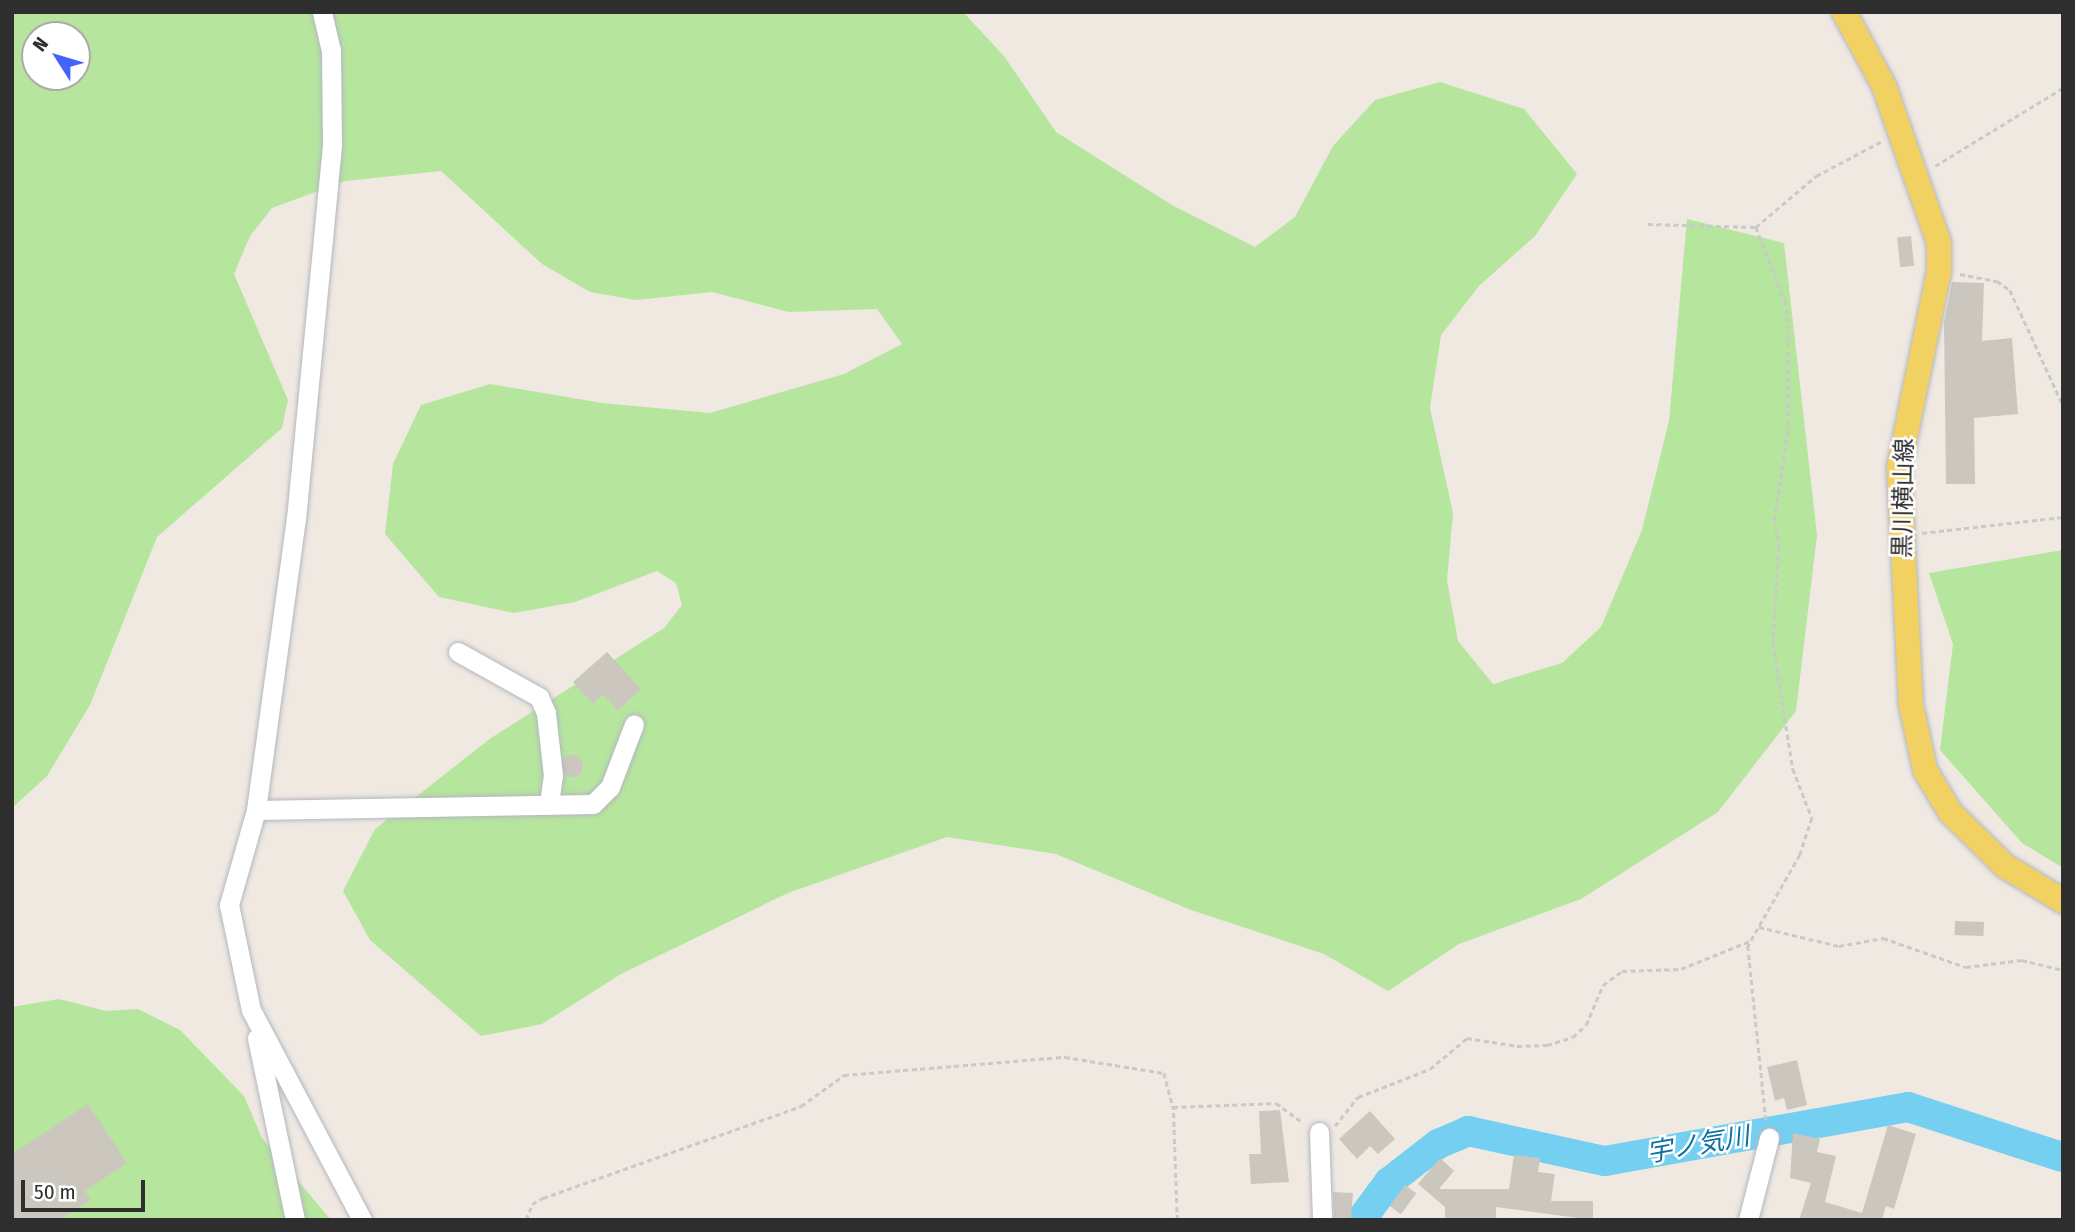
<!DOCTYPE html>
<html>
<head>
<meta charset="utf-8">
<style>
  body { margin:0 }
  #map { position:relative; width:2075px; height:1232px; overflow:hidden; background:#efe9e1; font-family:"Fira Sans Condensed","Noto Sans JP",sans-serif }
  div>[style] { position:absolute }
  .green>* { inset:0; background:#b6e59e }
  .stream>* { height:5px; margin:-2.5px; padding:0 2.5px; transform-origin:2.5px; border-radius:2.5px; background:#75cff0 }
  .river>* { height:30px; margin:-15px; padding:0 15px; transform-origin:15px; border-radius:15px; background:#75cff0 }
  .building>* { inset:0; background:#cbc7bf; transform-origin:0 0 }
  .round { border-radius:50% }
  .path>* { height:2.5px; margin-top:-1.25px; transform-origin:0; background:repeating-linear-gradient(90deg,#c9c9c9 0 5px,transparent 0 8.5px) }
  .roads { filter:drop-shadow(0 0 2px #b4b7c1) drop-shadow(0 0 2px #b4b7c1) }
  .minor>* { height:19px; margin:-9.5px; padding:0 9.5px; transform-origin:9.5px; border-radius:9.5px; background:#fff }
  .major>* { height:24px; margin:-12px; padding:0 12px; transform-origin:12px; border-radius:12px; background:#f2d163 }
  span { translate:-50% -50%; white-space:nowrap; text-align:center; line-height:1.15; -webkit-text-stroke:5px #fff; paint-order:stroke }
  .street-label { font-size:24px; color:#2e2e2e }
  .water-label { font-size:26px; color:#0d6fa3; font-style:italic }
  .frame { position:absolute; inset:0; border:14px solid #2e2e2e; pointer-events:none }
  .north { position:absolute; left:21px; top:21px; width:70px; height:70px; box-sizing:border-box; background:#fff; border:2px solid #ababab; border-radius:50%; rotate:307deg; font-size:19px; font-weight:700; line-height:28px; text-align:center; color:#2e2e2e }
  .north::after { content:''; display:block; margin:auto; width:24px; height:32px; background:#4264fb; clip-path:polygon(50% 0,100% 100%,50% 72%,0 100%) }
  .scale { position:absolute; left:21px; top:1180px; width:124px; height:32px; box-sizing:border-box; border:4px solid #2e2e2e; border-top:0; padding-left:9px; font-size:21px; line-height:24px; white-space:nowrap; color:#2e2e2e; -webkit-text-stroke:5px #fff; paint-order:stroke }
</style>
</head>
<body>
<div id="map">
  <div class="green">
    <div style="clip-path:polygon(evenodd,12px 12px,963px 12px,1004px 56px,1056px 132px,1172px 205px,1255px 247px,1295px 217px,1333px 146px,1375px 100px,1440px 82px,1524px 109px,1577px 174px,1535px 236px,1479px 286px,1441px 335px,1430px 408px,1453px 513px,1447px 580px,1458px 641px,1493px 684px,1562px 663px,1601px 627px,1642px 530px,1669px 421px,1687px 219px,1784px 243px,1817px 535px,1796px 711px,1718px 812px,1581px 899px,1459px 944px,1388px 991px,1324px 954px,1191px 910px,1056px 854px,947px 837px,788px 893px,621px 974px,542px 1024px,481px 1036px,370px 940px,343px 891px,375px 829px,491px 738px,664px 628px,682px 605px,676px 583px,657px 571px,575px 602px,514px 613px,439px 597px,385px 534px,393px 464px,421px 405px,490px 384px,602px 403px,710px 413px,844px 374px,902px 344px,877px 309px,789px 312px,712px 292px,636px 300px,590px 292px,542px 264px,441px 171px,345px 181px,272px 208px,250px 236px,234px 274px,288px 400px,282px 428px,157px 537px,90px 705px,47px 776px,12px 808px,12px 12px,35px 35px,77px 35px,77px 77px,35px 77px,35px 35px)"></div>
    <div style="clip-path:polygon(2063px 550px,2063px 868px,2022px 843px,1940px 750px,1953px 644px,1929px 573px)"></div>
    <div style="clip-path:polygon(59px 999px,106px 1011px,138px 1009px,180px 1030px,244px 1096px,262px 1138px,331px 1220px,12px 1220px,12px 1007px)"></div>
  </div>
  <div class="stream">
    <div style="left:2062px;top:1157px;width:1px"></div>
  </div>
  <div class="river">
    <div style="left:1361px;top:1220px;width:47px;rotate:-53.6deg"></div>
    <div style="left:1389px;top:1182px;width:62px;rotate:-37.8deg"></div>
    <div style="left:1438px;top:1144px;width:33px;rotate:-23deg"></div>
    <div style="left:1468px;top:1131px;width:140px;rotate:12.4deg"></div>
    <div style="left:1605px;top:1161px;width:308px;rotate:-10.1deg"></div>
    <div style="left:1908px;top:1107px;width:162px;rotate:18deg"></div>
  </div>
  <div class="building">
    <div style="left:1911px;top:236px;width:30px;height:14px;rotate:84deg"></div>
    <div style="clip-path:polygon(1952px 282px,1984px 283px,1982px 341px,2012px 338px,2018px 414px,1974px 418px,1975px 484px,1946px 484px,1944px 323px)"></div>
    <div style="clip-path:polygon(607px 652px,641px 689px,618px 710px,603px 694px,593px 704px,573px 682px)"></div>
    <div class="round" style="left:561px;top:755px;width:22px;height:22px"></div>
    <div style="left:1955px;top:921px;width:29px;height:14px;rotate:2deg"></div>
    <div style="clip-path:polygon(1797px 1060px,1807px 1105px,1787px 1110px,1784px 1098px,1775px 1101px,1767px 1067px)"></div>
    <div style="clip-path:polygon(88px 1104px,127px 1163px,85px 1191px,91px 1200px,60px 1220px,12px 1220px,12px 1154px)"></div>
    <div style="clip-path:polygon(1280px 1110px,1289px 1182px,1251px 1184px,1249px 1154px,1261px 1154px,1259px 1111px)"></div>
    <div style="clip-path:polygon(1370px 1111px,1395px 1139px,1378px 1154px,1370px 1146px,1357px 1159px,1339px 1139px)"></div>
    <div style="clip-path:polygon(1888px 1125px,1916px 1134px,1894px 1209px,1886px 1206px,1882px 1220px,1799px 1220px,1811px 1183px,1790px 1178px,1793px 1133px,1820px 1139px,1817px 1152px,1836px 1156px,1825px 1202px,1862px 1213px)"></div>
    <div style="clip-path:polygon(1514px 1155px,1540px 1158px,1538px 1172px,1555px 1174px,1551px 1201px,1593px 1201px,1593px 1220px,1496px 1207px,1496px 1220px,1445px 1220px,1445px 1207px,1418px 1184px,1440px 1158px,1454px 1171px,1439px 1189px,1509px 1189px)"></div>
    <div style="left:1405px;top:1185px;width:14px;height:26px;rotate:36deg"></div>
    <div style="clip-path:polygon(1333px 1192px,1353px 1193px,1351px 1219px,1334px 1218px)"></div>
  </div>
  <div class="path">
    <div style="left:1935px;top:166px;width:150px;rotate:-31.4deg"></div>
    <div style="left:1648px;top:224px;width:108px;rotate:1.6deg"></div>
    <div style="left:1756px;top:227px;width:79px;rotate:-40.4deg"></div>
    <div style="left:1816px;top:176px;width:75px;rotate:-27.9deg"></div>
    <div style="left:1756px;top:227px;width:79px;rotate:68.6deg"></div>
    <div style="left:1785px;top:301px;width:25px;rotate:81deg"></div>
    <div style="left:1789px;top:326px;width:105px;rotate:90.5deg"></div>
    <div style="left:1788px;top:431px;width:88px;rotate:98.5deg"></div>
    <div style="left:1775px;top:518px;width:29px;rotate:82deg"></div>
    <div style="left:1779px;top:547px;width:95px;rotate:93.6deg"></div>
    <div style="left:1773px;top:642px;width:129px;rotate:81.1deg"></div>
    <div style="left:1793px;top:769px;width:53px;rotate:68.8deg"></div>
    <div style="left:1812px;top:818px;width:39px;rotate:108deg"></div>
    <div style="left:1800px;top:855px;width:105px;rotate:119.7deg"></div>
    <div style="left:1748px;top:946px;width:176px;rotate:84.1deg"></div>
    <div style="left:1960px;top:274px;width:38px;rotate:11deg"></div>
    <div style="left:1997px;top:281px;width:16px;rotate:35deg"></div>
    <div style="left:2010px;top:290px;width:127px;rotate:65.3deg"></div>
    <div style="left:1922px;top:533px;width:142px;rotate:-6.5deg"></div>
    <div style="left:1759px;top:927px;width:82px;rotate:13.4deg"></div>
    <div style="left:1839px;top:946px;width:45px;rotate:-10.3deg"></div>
    <div style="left:1883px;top:938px;width:88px;rotate:19.3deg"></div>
    <div style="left:1966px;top:967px;width:56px;rotate:-7.1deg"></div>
    <div style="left:2022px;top:960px;width:42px;rotate:13.7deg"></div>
    <div style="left:1335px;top:1126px;width:37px;rotate:-52deg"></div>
    <div style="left:1358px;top:1097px;width:77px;rotate:-21.3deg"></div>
    <div style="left:1430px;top:1069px;width:48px;rotate:-40deg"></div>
    <div style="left:1467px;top:1038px;width:51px;rotate:9.1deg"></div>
    <div style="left:1517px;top:1046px;width:30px;rotate:-2deg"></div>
    <div style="left:1547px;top:1045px;width:27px;rotate:-17deg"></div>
    <div style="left:1573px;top:1037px;width:18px;rotate:-43deg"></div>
    <div style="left:1586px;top:1025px;width:43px;rotate:-67deg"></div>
    <div style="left:1603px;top:985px;width:24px;rotate:-36deg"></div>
    <div style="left:1622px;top:971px;width:59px;rotate:-1.9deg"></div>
    <div style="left:1681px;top:969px;width:74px;rotate:-22.1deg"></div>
    <div style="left:526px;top:1220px;width:17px;rotate:-69deg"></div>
    <div style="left:532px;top:1204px;width:13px;rotate:-29deg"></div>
    <div style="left:543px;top:1198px;width:274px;rotate:-19.6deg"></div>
    <div style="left:801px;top:1106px;width:53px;rotate:-35.8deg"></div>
    <div style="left:844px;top:1075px;width:222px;rotate:-4.7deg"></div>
    <div style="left:1065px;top:1057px;width:100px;rotate:9.2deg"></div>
    <div style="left:1164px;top:1073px;width:35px;rotate:75deg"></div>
    <div style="left:1177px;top:1220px;width:113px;rotate:-92deg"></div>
    <div style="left:1173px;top:1107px;width:103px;rotate:-2.2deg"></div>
    <div style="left:1276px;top:1103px;width:34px;rotate:36deg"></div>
  </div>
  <div class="roads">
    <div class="minor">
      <div style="left:322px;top:12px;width:39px;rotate:77deg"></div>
      <div style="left:331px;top:50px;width:95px;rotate:89.4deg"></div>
      <div style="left:332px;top:145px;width:375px;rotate:95.5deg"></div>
      <div style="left:296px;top:518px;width:295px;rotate:97.8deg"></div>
      <div style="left:256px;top:810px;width:99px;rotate:105.9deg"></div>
      <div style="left:229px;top:905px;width:107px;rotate:78.2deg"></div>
      <div style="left:251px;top:1010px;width:238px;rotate:62.1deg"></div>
      <div style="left:458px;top:652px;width:93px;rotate:29.1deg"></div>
      <div style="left:539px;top:697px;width:17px;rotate:66deg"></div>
      <div style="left:546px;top:713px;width:62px;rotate:83.6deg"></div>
      <div style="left:553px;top:775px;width:30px;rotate:98deg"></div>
      <div style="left:256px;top:810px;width:337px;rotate:-1deg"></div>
      <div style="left:593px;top:804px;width:24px;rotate:-45deg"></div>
      <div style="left:610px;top:787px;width:67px;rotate:-69.1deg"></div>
      <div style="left:257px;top:1038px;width:186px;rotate:78.2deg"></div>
      <div style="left:1319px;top:1132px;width:88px;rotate:88deg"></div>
      <div style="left:1748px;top:1220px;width:85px;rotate:-75.6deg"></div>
    </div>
    <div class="major">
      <div style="left:1844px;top:12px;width:84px;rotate:61.6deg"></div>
      <div style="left:1884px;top:86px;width:166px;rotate:70.7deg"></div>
      <div style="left:1939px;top:243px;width:28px;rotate:90deg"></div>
      <div style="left:1939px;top:271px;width:201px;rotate:101.5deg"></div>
      <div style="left:1899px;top:468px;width:237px;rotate:87.1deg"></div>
      <div style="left:1911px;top:705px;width:66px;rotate:77.8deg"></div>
      <div style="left:1925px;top:770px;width:49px;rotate:59.2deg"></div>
      <div style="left:1950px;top:812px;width:77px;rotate:44.5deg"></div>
      <div style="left:2005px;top:866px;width:68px;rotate:31.1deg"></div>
    </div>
  </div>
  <div class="street-label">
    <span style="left:1904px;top:498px;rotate:-89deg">黒川横山線</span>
  </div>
  <div class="water-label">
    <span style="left:1698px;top:1145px;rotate:-10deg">宇ノ気川</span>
  </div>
  <div class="frame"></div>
  <div class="north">N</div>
  <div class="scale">50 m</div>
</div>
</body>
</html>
